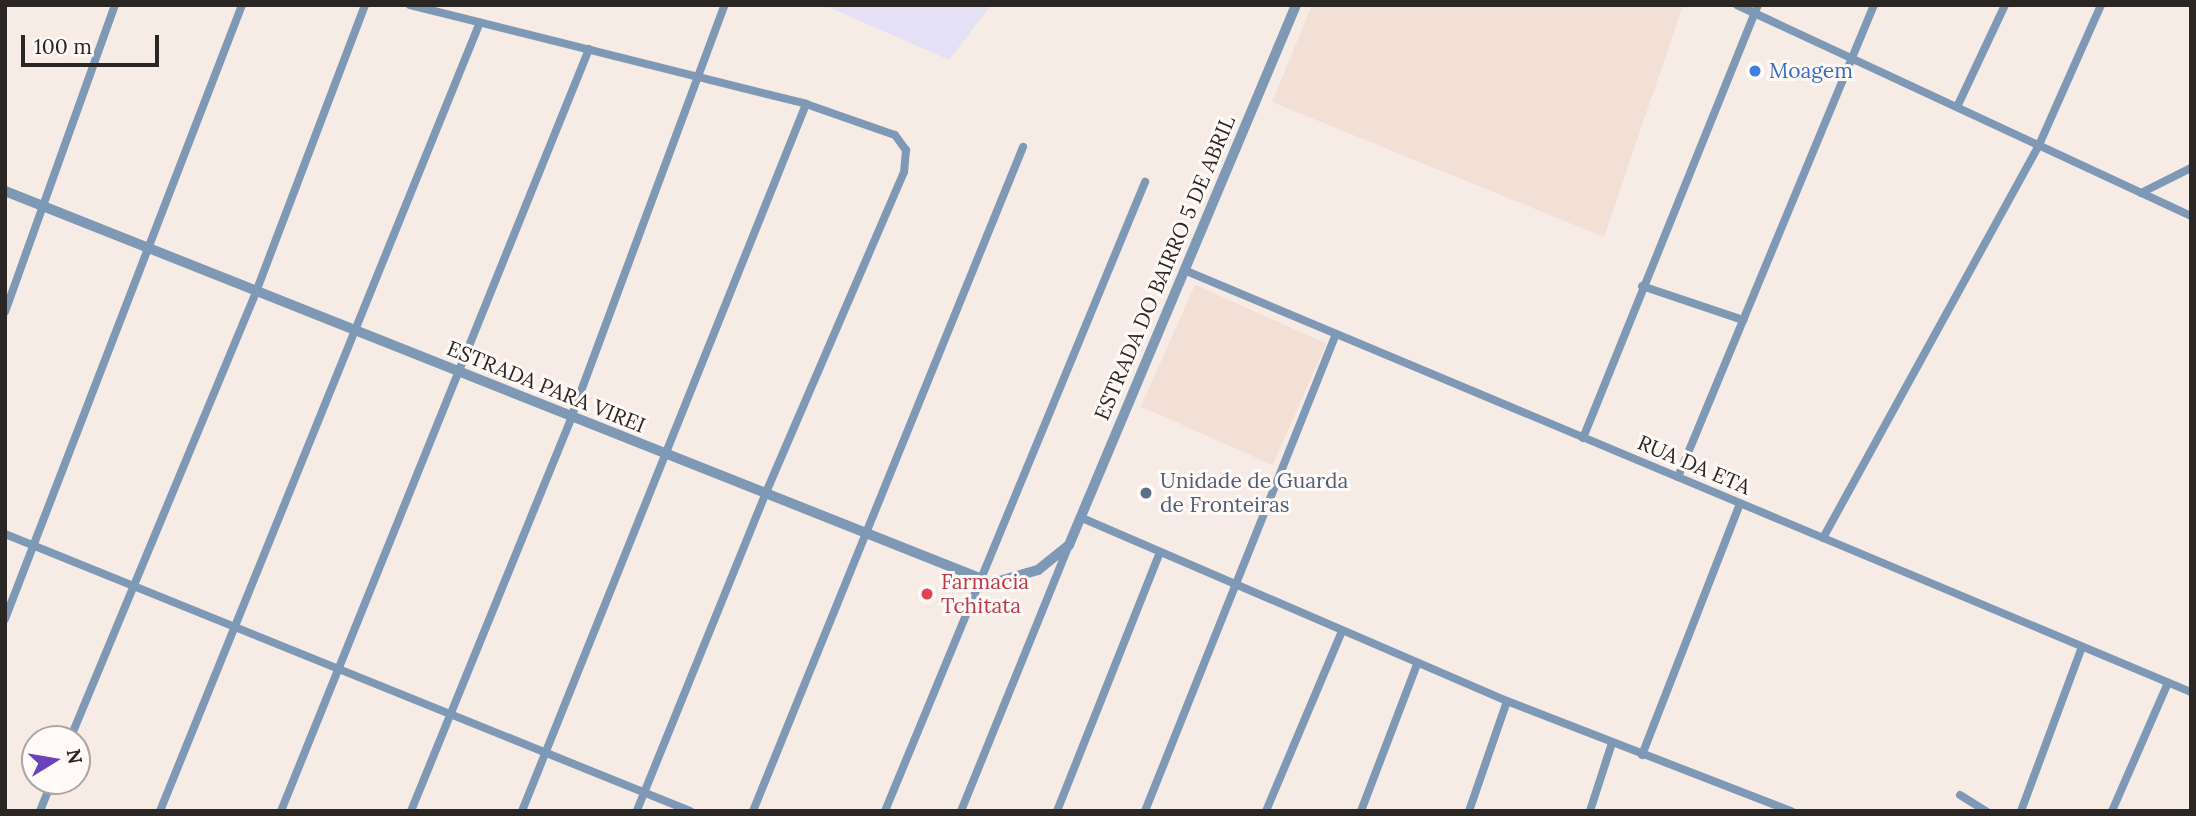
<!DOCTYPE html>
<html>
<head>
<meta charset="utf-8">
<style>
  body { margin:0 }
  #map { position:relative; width:2196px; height:816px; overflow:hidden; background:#f7ebe5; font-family:Lora,serif }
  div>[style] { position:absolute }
  .built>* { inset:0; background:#f2dfd5; transform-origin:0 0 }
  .education>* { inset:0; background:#e4e1f7 }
  .minor>* { height:8px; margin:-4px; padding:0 4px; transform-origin:4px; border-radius:4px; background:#7e99b6 }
  .tertiary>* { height:10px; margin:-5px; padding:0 5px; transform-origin:5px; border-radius:5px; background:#7e99b6 }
  .dots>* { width:19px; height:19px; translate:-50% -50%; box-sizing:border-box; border:4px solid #fffaf7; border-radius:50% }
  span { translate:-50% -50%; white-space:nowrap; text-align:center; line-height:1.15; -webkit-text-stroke:6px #fffaf7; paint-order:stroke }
  .shop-label { font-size:21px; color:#366cbe }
  .left { translate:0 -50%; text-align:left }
  .street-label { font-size:21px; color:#2a2623 }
  .service-label { font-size:21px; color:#4e5e75 }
  .health-label { font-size:21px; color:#be3a42 }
  .frame { position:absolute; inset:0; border:7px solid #2a2623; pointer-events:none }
  .north { position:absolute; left:21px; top:725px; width:70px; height:70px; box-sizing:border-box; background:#fffaf7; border:2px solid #aaa5a2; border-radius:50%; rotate:79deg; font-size:19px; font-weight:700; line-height:28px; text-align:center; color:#2a2623 }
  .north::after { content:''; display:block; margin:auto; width:24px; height:32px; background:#6843bb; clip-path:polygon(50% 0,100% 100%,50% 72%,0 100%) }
  .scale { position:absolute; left:21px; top:35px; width:138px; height:32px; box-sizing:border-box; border:4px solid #2a2623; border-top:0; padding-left:9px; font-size:21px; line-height:24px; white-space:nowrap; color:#2a2623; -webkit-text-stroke:5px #fffaf7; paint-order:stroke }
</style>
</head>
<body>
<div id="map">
  <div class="built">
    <div style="clip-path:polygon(1312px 5px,1683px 5px,1604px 237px,1272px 102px)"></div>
    <div style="left:1195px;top:285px;width:144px;height:133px;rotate:24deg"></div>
  </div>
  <div class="education">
    <div style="clip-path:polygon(824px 5px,991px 5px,949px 60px)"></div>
  </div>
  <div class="minor">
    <div style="left:410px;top:5px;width:408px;rotate:14deg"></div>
    <div style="left:806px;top:104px;width:94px;rotate:19.2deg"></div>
    <div style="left:895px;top:135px;width:19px;rotate:54deg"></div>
    <div style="left:906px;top:150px;width:22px;rotate:95deg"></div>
    <div style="left:904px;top:172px;width:352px;rotate:113.3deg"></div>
    <div style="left:765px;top:495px;width:341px;rotate:112.1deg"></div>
    <div style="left:1737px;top:5px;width:501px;rotate:24.93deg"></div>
    <div style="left:1957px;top:107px;width:113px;rotate:-64.8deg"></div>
    <div style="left:2141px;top:193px;width:56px;rotate:-26.6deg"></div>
    <div style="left:1184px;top:270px;width:1092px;rotate:22.74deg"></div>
    <div style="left:1642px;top:286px;width:107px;rotate:18.6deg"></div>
    <div style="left:5px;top:312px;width:326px;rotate:-70.3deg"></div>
    <div style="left:1583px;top:438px;width:467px;rotate:-68deg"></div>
    <div style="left:1678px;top:477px;width:511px;rotate:-67.45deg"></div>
    <div style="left:1082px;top:518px;width:463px;rotate:23.3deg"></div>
    <div style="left:1507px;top:701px;width:305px;rotate:21.2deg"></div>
    <div style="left:5px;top:534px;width:739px;rotate:22.02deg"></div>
    <div style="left:1823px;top:538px;width:448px;rotate:-61.2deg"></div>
    <div style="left:2039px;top:145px;width:153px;rotate:-66.1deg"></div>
    <div style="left:5px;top:619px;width:658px;rotate:-68.89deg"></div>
    <div style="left:70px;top:739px;width:484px;rotate:-67.4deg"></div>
    <div style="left:256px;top:292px;width:307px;rotate:-69.2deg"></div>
    <div style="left:1642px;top:755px;width:270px;rotate:-68.7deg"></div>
    <div style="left:1960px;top:795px;width:31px;rotate:32deg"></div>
    <div style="left:40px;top:811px;width:32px;rotate:-68deg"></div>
    <div style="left:160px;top:811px;width:851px;rotate:-67.92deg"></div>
    <div style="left:281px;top:811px;width:822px;rotate:-67.99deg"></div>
    <div style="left:411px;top:811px;width:424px;rotate:-67.8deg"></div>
    <div style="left:571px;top:418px;width:441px;rotate:-69.6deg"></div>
    <div style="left:522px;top:811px;width:762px;rotate:-68.11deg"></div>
    <div style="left:753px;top:811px;width:717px;rotate:-67.87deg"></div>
    <div style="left:885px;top:811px;width:681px;rotate:-67.54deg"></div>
    <div style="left:961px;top:811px;width:284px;rotate:-67.9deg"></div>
    <div style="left:1057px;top:811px;width:279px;rotate:-68.3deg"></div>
    <div style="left:1145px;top:811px;width:514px;rotate:-68.18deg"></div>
    <div style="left:1266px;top:811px;width:195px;rotate:-67.1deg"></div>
    <div style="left:1361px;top:811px;width:157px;rotate:-69.1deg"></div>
    <div style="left:1469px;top:811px;width:116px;rotate:-70.9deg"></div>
    <div style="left:1590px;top:811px;width:71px;rotate:-72.1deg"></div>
    <div style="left:2021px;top:811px;width:175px;rotate:-69.6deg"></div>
    <div style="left:2112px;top:811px;width:140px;rotate:-66.4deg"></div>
  </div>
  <div class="tertiary">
    <div style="left:5px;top:191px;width:1062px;rotate:21.66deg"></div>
    <div style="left:992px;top:583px;width:48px;rotate:-15.8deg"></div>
    <div style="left:1038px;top:570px;width:40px;rotate:-39deg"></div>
    <div style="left:1069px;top:545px;width:586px;rotate:-67.2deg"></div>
  </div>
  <div class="dots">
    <div style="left:1755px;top:71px;background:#3f7fe0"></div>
    <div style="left:1146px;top:493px;background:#5c6f8a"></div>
    <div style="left:927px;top:594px;background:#e0444e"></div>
  </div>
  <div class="shop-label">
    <span class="left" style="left:1769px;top:71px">Moagem</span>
  </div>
  <div class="street-label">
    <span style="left:1165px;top:268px;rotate:-67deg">ESTRADA DO BAIRRO 5 DE ABRIL</span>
    <span style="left:546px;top:387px;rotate:22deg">ESTRADA PARA VIREI</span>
    <span style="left:1694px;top:465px;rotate:23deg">RUA DA ETA</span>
  </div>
  <div class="service-label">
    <span class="left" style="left:1160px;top:493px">Unidade de Guarda<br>de Fronteiras</span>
  </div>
  <div class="health-label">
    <span class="left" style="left:941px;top:594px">Farmacia<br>Tchitata</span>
  </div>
  <div class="frame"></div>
  <div class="north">N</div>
  <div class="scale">100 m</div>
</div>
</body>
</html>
